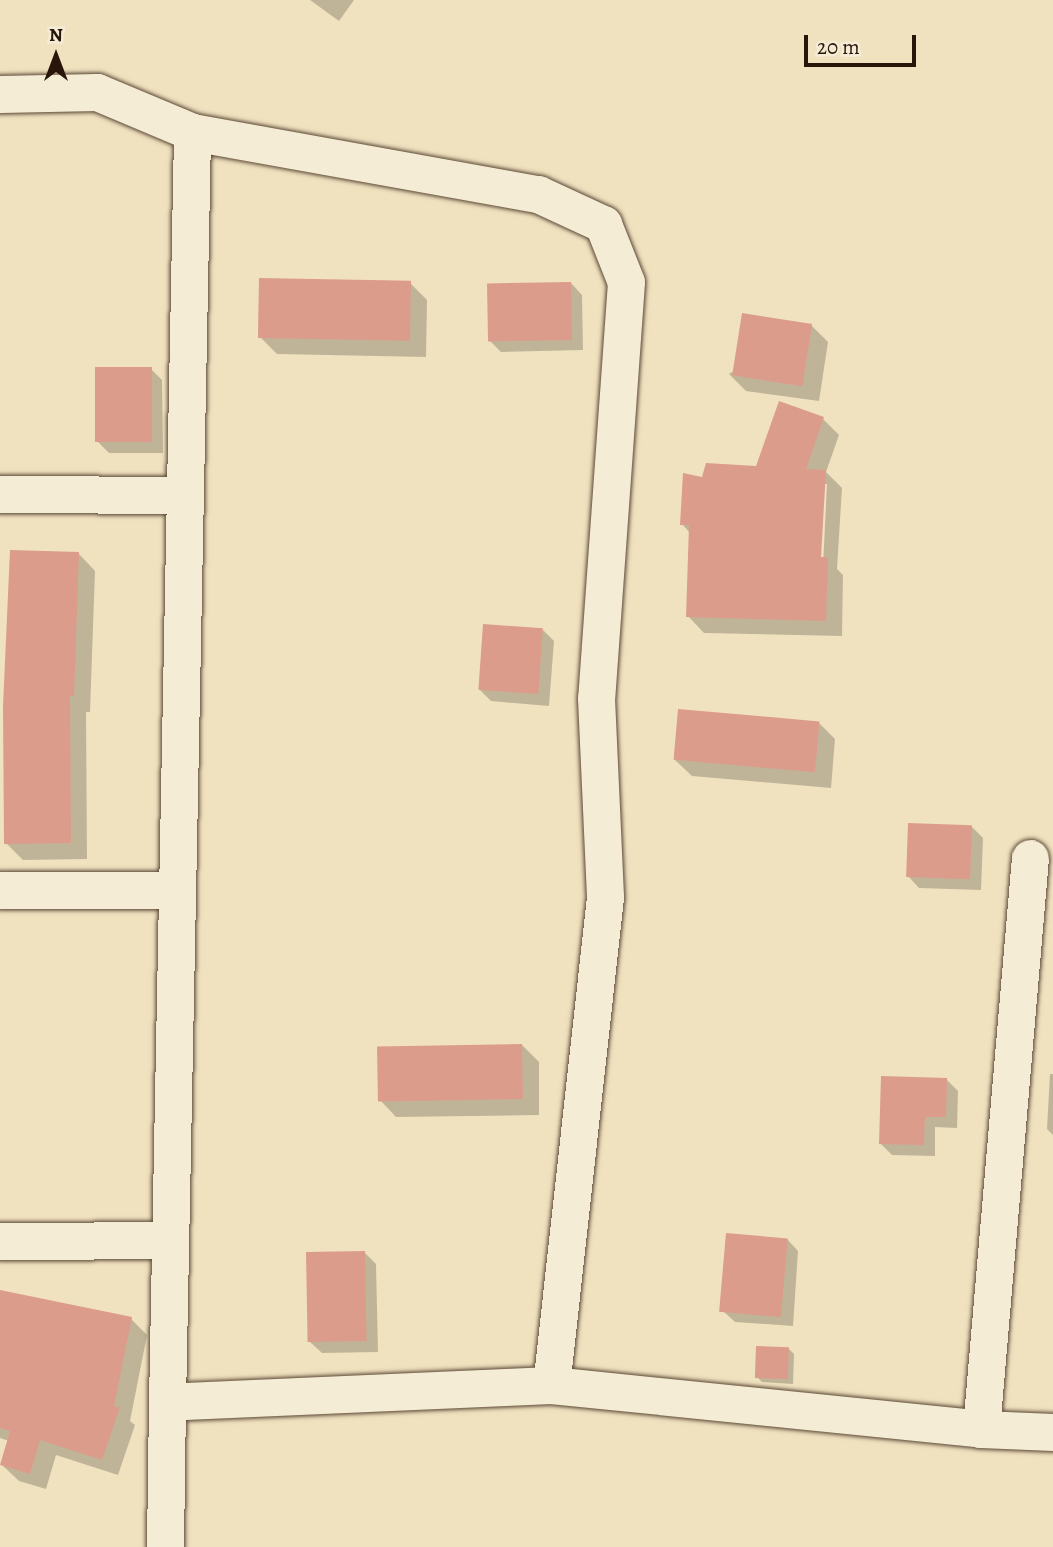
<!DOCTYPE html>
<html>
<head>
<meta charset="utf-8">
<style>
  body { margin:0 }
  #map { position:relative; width:1053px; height:1547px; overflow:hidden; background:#f0e2bf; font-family:Alegreya,serif }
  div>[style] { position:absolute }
  .shadow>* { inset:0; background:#0003 }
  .building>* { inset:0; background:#dc9c8b; transform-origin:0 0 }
  .roads { filter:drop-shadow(0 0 2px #5b4836) drop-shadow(0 0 2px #5b4836) }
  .minor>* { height:37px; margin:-18.5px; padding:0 18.5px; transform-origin:18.5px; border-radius:18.5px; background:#f5ecd5 }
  span { translate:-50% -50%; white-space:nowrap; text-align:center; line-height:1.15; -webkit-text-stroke:5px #f5ecd5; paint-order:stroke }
  .north { position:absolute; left:21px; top:21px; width:70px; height:70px; -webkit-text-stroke:5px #f5ecd5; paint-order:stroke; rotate:0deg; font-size:19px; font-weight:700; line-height:28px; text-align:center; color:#291509 }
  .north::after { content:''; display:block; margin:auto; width:24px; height:32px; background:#291509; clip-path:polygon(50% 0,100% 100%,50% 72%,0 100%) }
  .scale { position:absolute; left:804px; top:35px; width:112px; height:32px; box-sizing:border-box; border:4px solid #291509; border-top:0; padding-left:9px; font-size:21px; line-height:24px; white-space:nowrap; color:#291509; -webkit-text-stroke:5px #f5ecd5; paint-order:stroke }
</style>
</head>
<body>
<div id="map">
  <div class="shadow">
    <div style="clip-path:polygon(310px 0,354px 0,339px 21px)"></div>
    <div style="clip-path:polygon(410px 283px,427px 300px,426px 357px,277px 354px,260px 337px)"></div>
    <div style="clip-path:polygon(571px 283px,582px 295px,583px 350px,501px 352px,490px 341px)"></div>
    <div style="clip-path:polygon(811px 325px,828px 342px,819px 401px,746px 391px,729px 374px)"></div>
    <div style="clip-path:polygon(151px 369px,162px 380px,163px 453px,109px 453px,97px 441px)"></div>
    <div style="clip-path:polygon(evenodd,823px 419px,839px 435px,826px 472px,842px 488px,837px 569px,843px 575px,842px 636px,704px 633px,688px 616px,690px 533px,682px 524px,704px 479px,757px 467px,823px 419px,824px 484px,827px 484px,823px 566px,819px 565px,824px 484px)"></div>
    <div style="clip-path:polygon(79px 554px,95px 571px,90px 712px,86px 712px,87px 859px,23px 860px,6px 843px)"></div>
    <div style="clip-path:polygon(543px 630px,554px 641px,549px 706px,491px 701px,480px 690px)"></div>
    <div style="clip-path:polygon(818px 722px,835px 739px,831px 788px,692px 776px,675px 760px)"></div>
    <div style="clip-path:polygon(972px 827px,983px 838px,981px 890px,919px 888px,908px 876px)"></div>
    <div style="clip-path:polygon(522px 1045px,539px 1062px,539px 1115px,396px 1117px,380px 1100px)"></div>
    <div style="clip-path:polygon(1050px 1074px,1053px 1074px,1053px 1135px,1047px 1129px)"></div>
    <div style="clip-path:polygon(946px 1079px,958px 1091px,957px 1128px,935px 1127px,935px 1156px,892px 1155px,881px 1144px)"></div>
    <div style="clip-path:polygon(787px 1239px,798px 1251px,793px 1326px,735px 1322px,723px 1311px)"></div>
    <div style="clip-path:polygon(364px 1252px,376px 1264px,378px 1352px,322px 1353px,310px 1342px)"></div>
    <div style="clip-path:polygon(0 1292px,131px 1319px,147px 1335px,130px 1421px,135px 1425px,118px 1475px,56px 1455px,46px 1489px,19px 1481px,2px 1465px,9px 1441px,0 1438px)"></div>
    <div style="clip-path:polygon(789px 1349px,794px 1354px,793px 1384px,762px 1382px,757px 1377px)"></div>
  </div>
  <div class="building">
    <div style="left:259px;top:278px;width:152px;height:60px;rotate:1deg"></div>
    <div style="left:571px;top:282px;width:58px;height:84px;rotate:89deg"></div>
    <div style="left:742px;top:313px;width:71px;height:63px;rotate:9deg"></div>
    <div style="left:95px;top:367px;width:57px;height:75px"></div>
    <div style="clip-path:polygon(779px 401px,824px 417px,806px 469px,826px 470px,821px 557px,828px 557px,826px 621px,686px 617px,689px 525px,680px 525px,683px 473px,702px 477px,706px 463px,756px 466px)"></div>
    <div style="clip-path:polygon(10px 550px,79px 552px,74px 696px,70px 696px,71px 843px,4px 844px,3px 706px)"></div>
    <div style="left:483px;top:624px;width:60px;height:66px;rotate:4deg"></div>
    <div style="left:678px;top:709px;width:142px;height:51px;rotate:5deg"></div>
    <div style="left:908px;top:823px;width:64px;height:54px;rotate:2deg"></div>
    <div style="left:522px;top:1044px;width:55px;height:145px;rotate:89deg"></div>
    <div style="clip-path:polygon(881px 1076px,947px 1078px,946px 1117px,925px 1117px,924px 1145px,879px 1144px)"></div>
    <div style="left:726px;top:1233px;width:62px;height:79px;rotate:5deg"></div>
    <div style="left:365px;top:1251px;width:90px;height:59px;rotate:89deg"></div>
    <div style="clip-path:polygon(0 1290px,132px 1317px,114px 1406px,120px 1407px,102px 1460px,40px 1440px,30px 1474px,0 1465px,10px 1431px,0 1428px)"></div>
    <div style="left:756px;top:1346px;width:33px;height:32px;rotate:2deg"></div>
  </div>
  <div class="roads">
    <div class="minor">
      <div style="left:0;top:94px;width:97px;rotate:-1.2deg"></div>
      <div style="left:97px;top:92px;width:103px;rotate:22.8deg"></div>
      <div style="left:192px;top:132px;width:352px;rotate:10.2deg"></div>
      <div style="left:538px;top:194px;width:72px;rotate:24.8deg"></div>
      <div style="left:603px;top:224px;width:62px;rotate:68.4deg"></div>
      <div style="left:626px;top:282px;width:417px;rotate:94.1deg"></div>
      <div style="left:596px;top:698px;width:199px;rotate:87.4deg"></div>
      <div style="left:605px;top:897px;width:491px;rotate:96.3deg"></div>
      <div style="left:551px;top:1385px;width:384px;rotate:177.5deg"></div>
      <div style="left:167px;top:1402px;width:145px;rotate:90.8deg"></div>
      <div style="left:0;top:494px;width:184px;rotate:0.3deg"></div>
      <div style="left:0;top:890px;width:177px"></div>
      <div style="left:0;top:1241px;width:170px;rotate:-0.3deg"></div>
      <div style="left:551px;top:1385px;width:432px;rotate:5.8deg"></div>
      <div style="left:981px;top:1429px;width:72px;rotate:2.4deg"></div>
      <div style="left:167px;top:1402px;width:1270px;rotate:-88.87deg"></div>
      <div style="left:981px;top:1429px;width:573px;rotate:-85.1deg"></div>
    </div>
  </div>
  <div class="north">N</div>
  <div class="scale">20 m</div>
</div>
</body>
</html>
